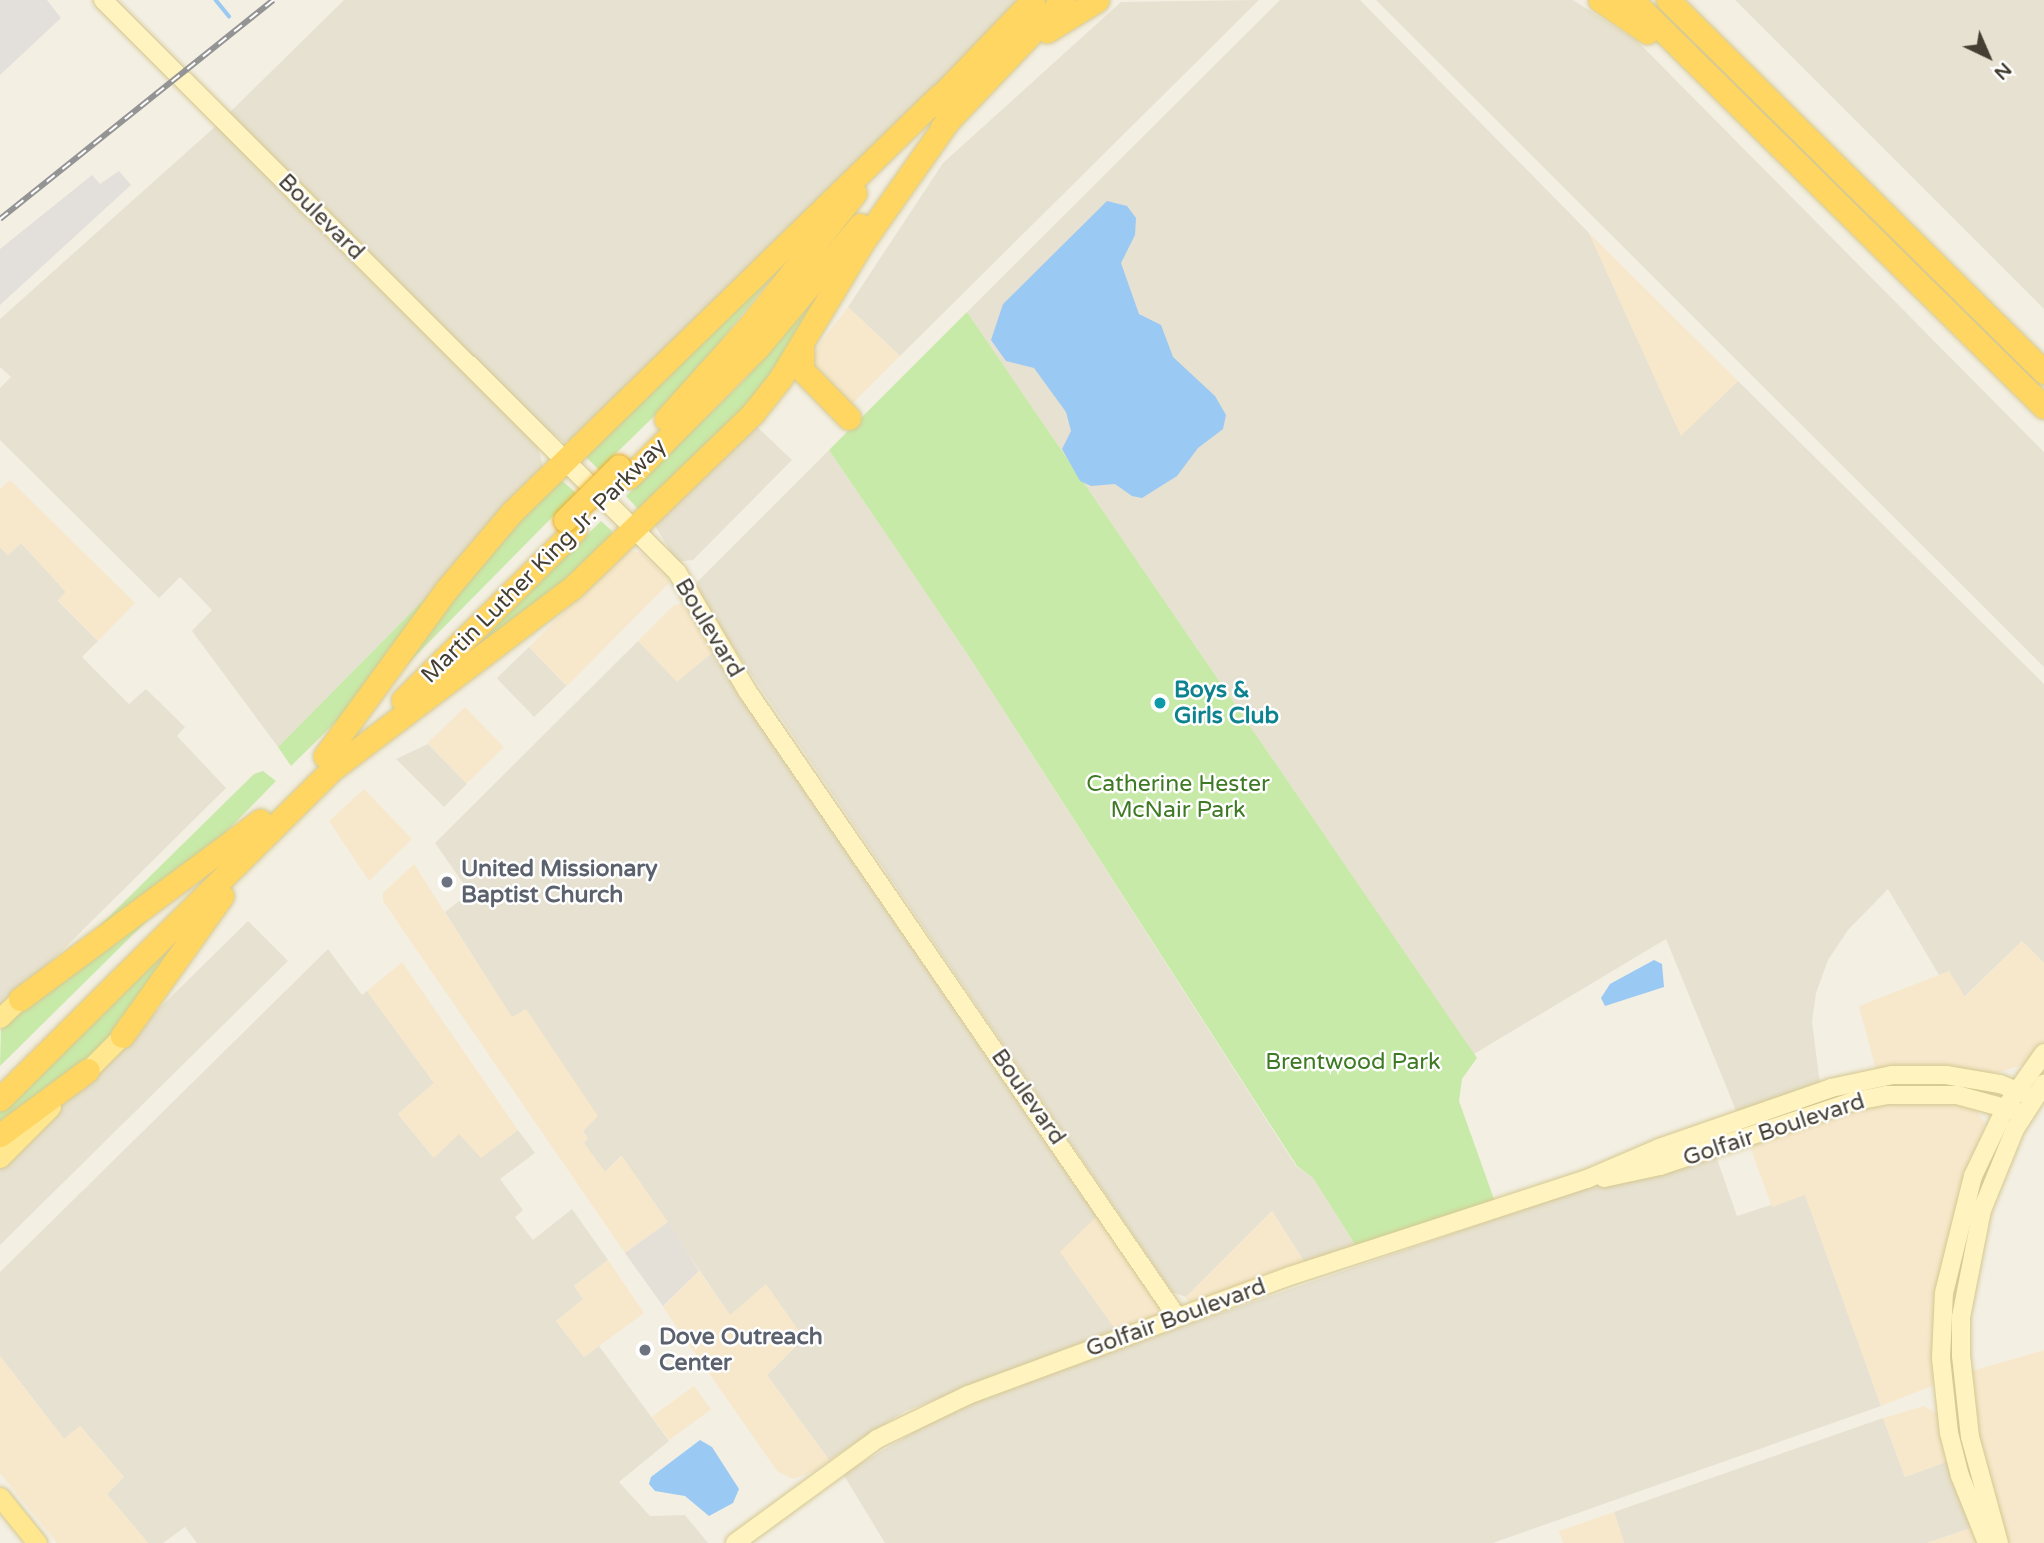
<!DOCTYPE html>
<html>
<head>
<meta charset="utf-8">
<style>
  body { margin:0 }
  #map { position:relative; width:2044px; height:1543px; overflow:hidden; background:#f3efe3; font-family:"Varela Round",sans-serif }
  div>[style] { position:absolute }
  .residential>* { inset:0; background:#e7e1d1; transform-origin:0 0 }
  .commercial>* { inset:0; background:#f7e8cc; transform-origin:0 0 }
  .industrial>* { inset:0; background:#e4e0d8 }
  .green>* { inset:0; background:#c8eaa9 }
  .parking>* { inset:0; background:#e3e0dc }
  .water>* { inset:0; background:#9ac9f4 }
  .stream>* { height:3.5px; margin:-1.75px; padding:0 1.75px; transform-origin:1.75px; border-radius:1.75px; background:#9ac9f4 }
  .roads { filter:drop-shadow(0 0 2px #d5c88f) drop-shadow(0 0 2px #d5c88f) }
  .secondary>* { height:18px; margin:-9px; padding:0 9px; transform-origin:9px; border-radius:9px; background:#fff4c0 }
  .primary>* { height:19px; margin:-9.5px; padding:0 9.5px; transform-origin:9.5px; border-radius:9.5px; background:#ffe78f }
  .highway>* { height:23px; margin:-11.5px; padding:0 11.5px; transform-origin:11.5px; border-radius:11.5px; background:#ffd661 }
  .rail>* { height:6px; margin-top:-3px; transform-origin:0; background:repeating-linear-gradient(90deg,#fff 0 10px,#949494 0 20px); box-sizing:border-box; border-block:2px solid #949494 }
  .bridges { filter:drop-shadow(0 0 2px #e6ae29) drop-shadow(0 0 2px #e6ae29) }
  .highway-bridge>* { height:23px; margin:-11.5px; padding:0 11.5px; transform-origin:11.5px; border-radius:11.5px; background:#ffd661 }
  .dots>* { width:19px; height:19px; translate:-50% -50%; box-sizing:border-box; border:4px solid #fff; border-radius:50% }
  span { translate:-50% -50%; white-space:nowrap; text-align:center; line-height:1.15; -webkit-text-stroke:5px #fff; paint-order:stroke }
  .street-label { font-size:23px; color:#453f33 }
  .culture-label { font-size:23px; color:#0d838f; font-weight:700 }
  .left { translate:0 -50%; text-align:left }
  .park-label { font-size:23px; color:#3e7923 }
  .worship-label { font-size:23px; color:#5b616d; font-weight:700 }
  .north { position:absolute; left:1953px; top:21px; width:70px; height:70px; -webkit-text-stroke:5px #fff; paint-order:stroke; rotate:136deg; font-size:19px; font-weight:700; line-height:28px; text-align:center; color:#453f33 }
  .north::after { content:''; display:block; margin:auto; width:24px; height:32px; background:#453f33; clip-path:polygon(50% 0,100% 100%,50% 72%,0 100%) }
</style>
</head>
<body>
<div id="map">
  <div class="residential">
    <div style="clip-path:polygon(344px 0,1017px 0,935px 89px,580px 437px,564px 442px,538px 423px,228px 114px)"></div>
    <div style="clip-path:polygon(1259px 0,900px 356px,848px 307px,943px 163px,1121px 2px)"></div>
    <div style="clip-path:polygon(1280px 0,1360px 0,1589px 233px,1681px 435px,1738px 381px,2044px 684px,2044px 963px,2022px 941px,1964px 997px,1949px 971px,1939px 975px,1888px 889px,1848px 930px,1828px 960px,1816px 993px,1812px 1022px,1820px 1084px,1737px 1113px,1666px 939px,1474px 1054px,967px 312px)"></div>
    <div style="clip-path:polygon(1376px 0,1573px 0,1637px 41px,2044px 452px,2044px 667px)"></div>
    <div style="clip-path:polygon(1735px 0,2044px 0,2044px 309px)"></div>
    <div style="clip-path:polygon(217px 125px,537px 444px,542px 462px,542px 472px,454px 569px,278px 747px,192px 631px,212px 610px,180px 577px,159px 598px,0 440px,0 388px,11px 377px,0 367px,0 319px)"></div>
    <div style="clip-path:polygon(752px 422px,792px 460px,693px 560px,677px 562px,654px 524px)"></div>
    <div style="clip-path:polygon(829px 450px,968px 655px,1296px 1166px,1313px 1178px,1356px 1246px,1305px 1263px,1272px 1211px,1186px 1297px,1172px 1292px,696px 593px,697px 582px)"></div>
    <div style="clip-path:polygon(21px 543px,66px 592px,58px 601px,98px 641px,82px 657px,129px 704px,146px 689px,185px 727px,177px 736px,226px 788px,0 1012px,0 547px,8px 555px)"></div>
    <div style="clip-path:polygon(638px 641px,677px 681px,713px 652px,1100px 1213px,1117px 1332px,905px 1411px,829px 1460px,767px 1375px,804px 1338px,730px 1315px,621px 1156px,605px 1172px,583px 1143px,583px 1131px,597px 1116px,525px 1010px,512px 1018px,445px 912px,470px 893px,435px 843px)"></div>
    <div style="left:529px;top:647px;width:54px;height:45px;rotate:46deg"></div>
    <div style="clip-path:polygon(428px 744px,467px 784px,444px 807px,396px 759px)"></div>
    <div style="clip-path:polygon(248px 921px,288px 961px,0 1245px,0 1165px)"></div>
    <div style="clip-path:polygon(328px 949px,362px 995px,367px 991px,434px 1083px,398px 1114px,433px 1157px,459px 1133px,481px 1157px,518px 1130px,535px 1153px,500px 1179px,523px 1210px,515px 1217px,533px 1240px,572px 1209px,608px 1260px,574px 1286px,584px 1299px,556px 1321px,584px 1357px,599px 1346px,669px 1441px,619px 1482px,650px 1516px,685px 1515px,708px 1543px,197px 1543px,185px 1527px,163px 1543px,148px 1543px,107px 1494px,124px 1477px,80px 1426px,64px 1439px,0 1356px,0 1272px)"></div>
    <div style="clip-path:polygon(1716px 1156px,1737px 1216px,1805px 1194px,1881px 1406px,1493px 1543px,885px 1543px,843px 1474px,948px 1412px,1064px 1367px,1591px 1186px,1669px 1171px)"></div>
    <div style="clip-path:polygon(1883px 1418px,1905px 1477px,1949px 1461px,1971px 1528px,1927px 1543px,1624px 1543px,1614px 1512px)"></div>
  </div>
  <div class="commercial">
    <div style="clip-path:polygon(1589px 233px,1738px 381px,1681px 436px)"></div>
    <div style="clip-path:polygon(848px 307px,900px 356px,851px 405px,807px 361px)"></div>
    <div style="clip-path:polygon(10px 480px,135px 603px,98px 641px,58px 600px,66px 592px,21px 543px,8px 555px,0 547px,0 489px)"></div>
    <div style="clip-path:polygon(626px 550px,641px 553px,667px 576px,669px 583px,567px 686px,529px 647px)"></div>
    <div style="clip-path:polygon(682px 603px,713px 652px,677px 682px,638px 641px,673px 606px)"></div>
    <div style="left:465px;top:707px;width:56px;height:52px;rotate:46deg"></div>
    <div style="clip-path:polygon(364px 789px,412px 839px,369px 881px,329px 821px)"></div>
    <div style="clip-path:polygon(414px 864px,512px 1017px,526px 1009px,598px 1116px,583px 1131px,588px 1138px,584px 1143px,605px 1172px,622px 1156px,668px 1222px,625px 1253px,383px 901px,383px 893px)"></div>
    <div style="clip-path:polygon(2022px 941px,2044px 963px,2044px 1043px,2026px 1064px,1993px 1074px,1958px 1068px,1876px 1070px,1859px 1006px,1949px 971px,1965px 997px)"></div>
    <div style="clip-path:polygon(402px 962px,518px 1130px,481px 1158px,459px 1134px,434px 1158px,398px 1114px,434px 1083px,367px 991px)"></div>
    <div style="clip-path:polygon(1952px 1102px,1975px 1108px,1985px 1124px,1960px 1192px,1940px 1272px,1935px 1380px,1932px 1386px,1881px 1406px,1805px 1195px,1772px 1207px,1749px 1144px,1874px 1104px)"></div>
    <div style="clip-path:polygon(1272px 1211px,1305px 1263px,1189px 1303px,1186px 1297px)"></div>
    <div style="clip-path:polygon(1100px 1213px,1164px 1313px,1117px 1332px,1060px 1252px)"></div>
    <div style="clip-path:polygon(608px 1260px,644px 1313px,584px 1357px,556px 1321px,583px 1299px,574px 1286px)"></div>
    <div style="clip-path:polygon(699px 1271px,730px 1315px,766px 1284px,804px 1338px,767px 1375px,829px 1460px,813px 1472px,793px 1479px,777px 1471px,663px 1307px)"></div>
    <div style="clip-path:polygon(2044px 1350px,2044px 1543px,2006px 1543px,1980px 1451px,1968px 1372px)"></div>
    <div style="clip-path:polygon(0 1356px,64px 1439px,80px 1426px,124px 1477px,107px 1494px,148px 1543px,57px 1543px,0 1473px)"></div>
    <div style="left:694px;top:1386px;width:29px;height:52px;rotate:54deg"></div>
    <div style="clip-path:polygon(1924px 1406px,1939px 1415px,1949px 1461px,1905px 1477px,1883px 1418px)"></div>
    <div style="clip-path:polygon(1614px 1512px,1624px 1543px,1563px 1543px,1559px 1531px)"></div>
    <div style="clip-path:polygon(1971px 1528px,1980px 1543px,1927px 1543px)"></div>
  </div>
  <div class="industrial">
    <div style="clip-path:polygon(668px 1222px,699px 1271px,663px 1306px,625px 1253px)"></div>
  </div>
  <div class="green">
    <div style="clip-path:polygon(810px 230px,682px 389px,599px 470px,585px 456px)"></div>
    <div style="clip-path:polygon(820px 293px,771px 386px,639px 510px,626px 496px,745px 379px)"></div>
    <div style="clip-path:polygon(967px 312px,1477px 1058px,1462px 1079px,1459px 1101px,1495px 1202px,1356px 1246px,1313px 1178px,1297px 1166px,968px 655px,829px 450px)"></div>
    <div style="clip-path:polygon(559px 478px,576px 493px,376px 696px,441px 606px)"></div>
    <div style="clip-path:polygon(601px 521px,612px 531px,609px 545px,429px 690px)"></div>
    <div style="clip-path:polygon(454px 569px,350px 708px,291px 766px,278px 747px)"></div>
    <div style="clip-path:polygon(263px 771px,276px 781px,224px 834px,77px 948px,254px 774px)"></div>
    <div style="clip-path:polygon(166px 902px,0 1066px,1px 1030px,40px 992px)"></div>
    <div style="clip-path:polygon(206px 909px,142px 1002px,76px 1073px,0 1131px,0 1112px)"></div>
  </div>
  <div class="parking">
    <div style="clip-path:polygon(0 0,47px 0,61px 18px,0 75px)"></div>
    <div style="clip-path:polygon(119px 171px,131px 185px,0 305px,0 249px,92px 175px,100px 184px)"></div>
  </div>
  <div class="water">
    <div style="clip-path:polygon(1107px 201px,1127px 206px,1136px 218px,1135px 235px,1121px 263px,1139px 314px,1161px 325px,1173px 357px,1215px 396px,1226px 415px,1223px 429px,1198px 448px,1177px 476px,1142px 498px,1132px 496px,1115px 484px,1091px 486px,1080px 481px,1062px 449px,1071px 431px,1066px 412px,1034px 368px,1006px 361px,991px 340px,1003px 304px)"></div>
    <div style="clip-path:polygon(1654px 960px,1662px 964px,1664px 987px,1605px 1006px,1601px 998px,1610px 984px)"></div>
    <div style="clip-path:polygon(700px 1440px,712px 1447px,739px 1489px,733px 1503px,709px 1516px,685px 1496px,655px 1491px,649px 1484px,651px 1477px)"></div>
  </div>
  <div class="stream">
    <div style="left:216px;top:0;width:21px;rotate:51deg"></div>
  </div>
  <div class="roads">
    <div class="secondary">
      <div style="left:103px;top:0;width:810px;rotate:44.9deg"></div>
      <div style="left:677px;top:572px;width:139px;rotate:59.4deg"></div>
      <div style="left:748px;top:692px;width:758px;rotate:55.53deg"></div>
      <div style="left:1604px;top:1178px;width:57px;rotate:-12.1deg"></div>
      <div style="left:1660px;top:1166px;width:201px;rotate:-18.5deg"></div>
      <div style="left:1851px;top:1102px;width:36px;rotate:-11deg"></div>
      <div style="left:1886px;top:1095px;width:71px"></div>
      <div style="left:1957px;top:1095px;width:61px;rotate:15.2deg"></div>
      <div style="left:735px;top:1543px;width:176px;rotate:-36.2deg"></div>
      <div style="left:877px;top:1439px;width:101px;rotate:-25.8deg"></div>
      <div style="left:968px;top:1395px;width:343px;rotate:-20.3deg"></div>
      <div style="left:1290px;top:1276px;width:312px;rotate:-18.1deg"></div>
      <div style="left:1587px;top:1179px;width:78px;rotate:-23.3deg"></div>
      <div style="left:1659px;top:1148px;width:182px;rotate:-19.2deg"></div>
      <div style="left:1831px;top:1088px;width:62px;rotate:-12deg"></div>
      <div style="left:1892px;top:1075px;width:54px"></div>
      <div style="left:1946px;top:1075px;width:55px;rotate:9.5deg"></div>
      <div style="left:2000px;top:1084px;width:37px;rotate:22deg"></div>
      <div style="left:1987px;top:1543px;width:72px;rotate:-111.9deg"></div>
      <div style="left:1960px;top:1476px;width:44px;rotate:-104.3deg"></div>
      <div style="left:1949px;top:1433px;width:75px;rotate:-96.1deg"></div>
      <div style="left:1941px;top:1358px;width:65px;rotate:-87.4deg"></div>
      <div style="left:1944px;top:1293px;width:121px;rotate:-76.1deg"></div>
      <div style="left:1973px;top:1176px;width:76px;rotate:-64.4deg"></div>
      <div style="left:2006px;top:1107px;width:66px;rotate:-54.9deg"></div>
      <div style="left:1999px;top:1543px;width:110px;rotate:-105.3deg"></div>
      <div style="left:1970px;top:1437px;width:81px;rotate:-96.3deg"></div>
      <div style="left:1961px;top:1356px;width:39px;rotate:-90deg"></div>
      <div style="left:1961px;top:1317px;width:109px;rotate:-78.9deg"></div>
      <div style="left:1982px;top:1210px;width:87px;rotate:-67.8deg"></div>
      <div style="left:2015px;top:1129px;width:54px;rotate:-57.2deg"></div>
    </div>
    <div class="primary">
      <div style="left:0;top:1018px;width:28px;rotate:-44deg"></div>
      <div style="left:77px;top:1081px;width:64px;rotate:-45deg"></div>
      <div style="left:0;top:1158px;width:72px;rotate:-45deg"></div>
      <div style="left:0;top:1497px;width:59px;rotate:51.2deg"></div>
    </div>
    <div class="highway">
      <div style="left:1600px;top:0;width:57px;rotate:34.2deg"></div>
      <div style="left:1632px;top:0;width:579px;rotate:44.65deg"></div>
      <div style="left:1668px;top:0;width:529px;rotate:44.69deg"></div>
      <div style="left:1047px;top:31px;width:59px;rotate:-31.8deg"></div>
      <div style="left:931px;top:106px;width:147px;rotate:-46.1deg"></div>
      <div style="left:942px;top:127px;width:175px;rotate:-46.4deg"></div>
      <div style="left:802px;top:343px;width:27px;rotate:90deg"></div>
      <div style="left:802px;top:370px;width:67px;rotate:45.6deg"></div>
      <div style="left:666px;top:419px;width:127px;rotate:-48.2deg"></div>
      <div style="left:751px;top:324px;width:167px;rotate:-51.6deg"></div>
      <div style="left:629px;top:477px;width:183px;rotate:-45.2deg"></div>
      <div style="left:758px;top:347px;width:159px;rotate:-50.1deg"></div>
      <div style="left:403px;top:700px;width:242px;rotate:-44.7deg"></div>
      <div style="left:325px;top:756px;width:205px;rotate:-53.9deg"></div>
      <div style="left:446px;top:590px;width:102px;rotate:-49.8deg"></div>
      <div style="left:512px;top:512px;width:596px;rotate:-44.25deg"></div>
      <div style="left:335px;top:767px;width:297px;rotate:-37.1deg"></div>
      <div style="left:572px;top:588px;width:252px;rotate:-44deg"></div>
      <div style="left:753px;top:413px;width:43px;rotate:-51.5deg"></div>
      <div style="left:780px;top:379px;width:159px;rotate:-58.9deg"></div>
      <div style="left:862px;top:243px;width:156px;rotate:-54.9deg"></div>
      <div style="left:20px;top:999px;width:299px;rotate:-36.6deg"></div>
      <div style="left:122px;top:1036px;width:172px;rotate:-54.5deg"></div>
      <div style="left:0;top:1099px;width:487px;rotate:-44.8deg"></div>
      <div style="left:0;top:1135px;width:109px;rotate:-36.5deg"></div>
    </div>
  </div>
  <div class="rail">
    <div style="left:0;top:219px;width:350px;rotate:-38.7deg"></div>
  </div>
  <div class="bridges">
    <div class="highway-bridge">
      <div style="left:565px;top:520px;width:76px;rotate:-45deg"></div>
    </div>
  </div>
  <div class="dots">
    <div style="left:1160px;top:703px;background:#0f9aa8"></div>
    <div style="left:447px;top:882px;background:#6b7280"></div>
    <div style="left:645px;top:1350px;background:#6b7280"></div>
  </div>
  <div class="street-label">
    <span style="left:321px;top:217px;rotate:45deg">Boulevard</span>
    <span style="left:544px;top:561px;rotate:-45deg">Martin Luther King Jr. Parkway</span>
    <span style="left:709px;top:628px;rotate:59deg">Boulevard</span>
    <span style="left:1028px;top:1097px;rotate:55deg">Boulevard</span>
    <span style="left:1774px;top:1130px;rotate:-18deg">Golfair Boulevard</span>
    <span style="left:1176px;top:1318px;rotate:-20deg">Golfair Boulevard</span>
  </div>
  <div class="culture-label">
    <span class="left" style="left:1174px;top:703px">Boys &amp;<br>Girls Club</span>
  </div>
  <div class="park-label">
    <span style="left:1178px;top:797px">Catherine Hester<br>McNair Park</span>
    <span style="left:1353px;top:1062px">Brentwood Park</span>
  </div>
  <div class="worship-label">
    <span class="left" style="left:461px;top:882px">United Missionary<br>Baptist Church</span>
    <span class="left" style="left:659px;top:1350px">Dove Outreach<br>Center</span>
  </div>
  <div class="north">N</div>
</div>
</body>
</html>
